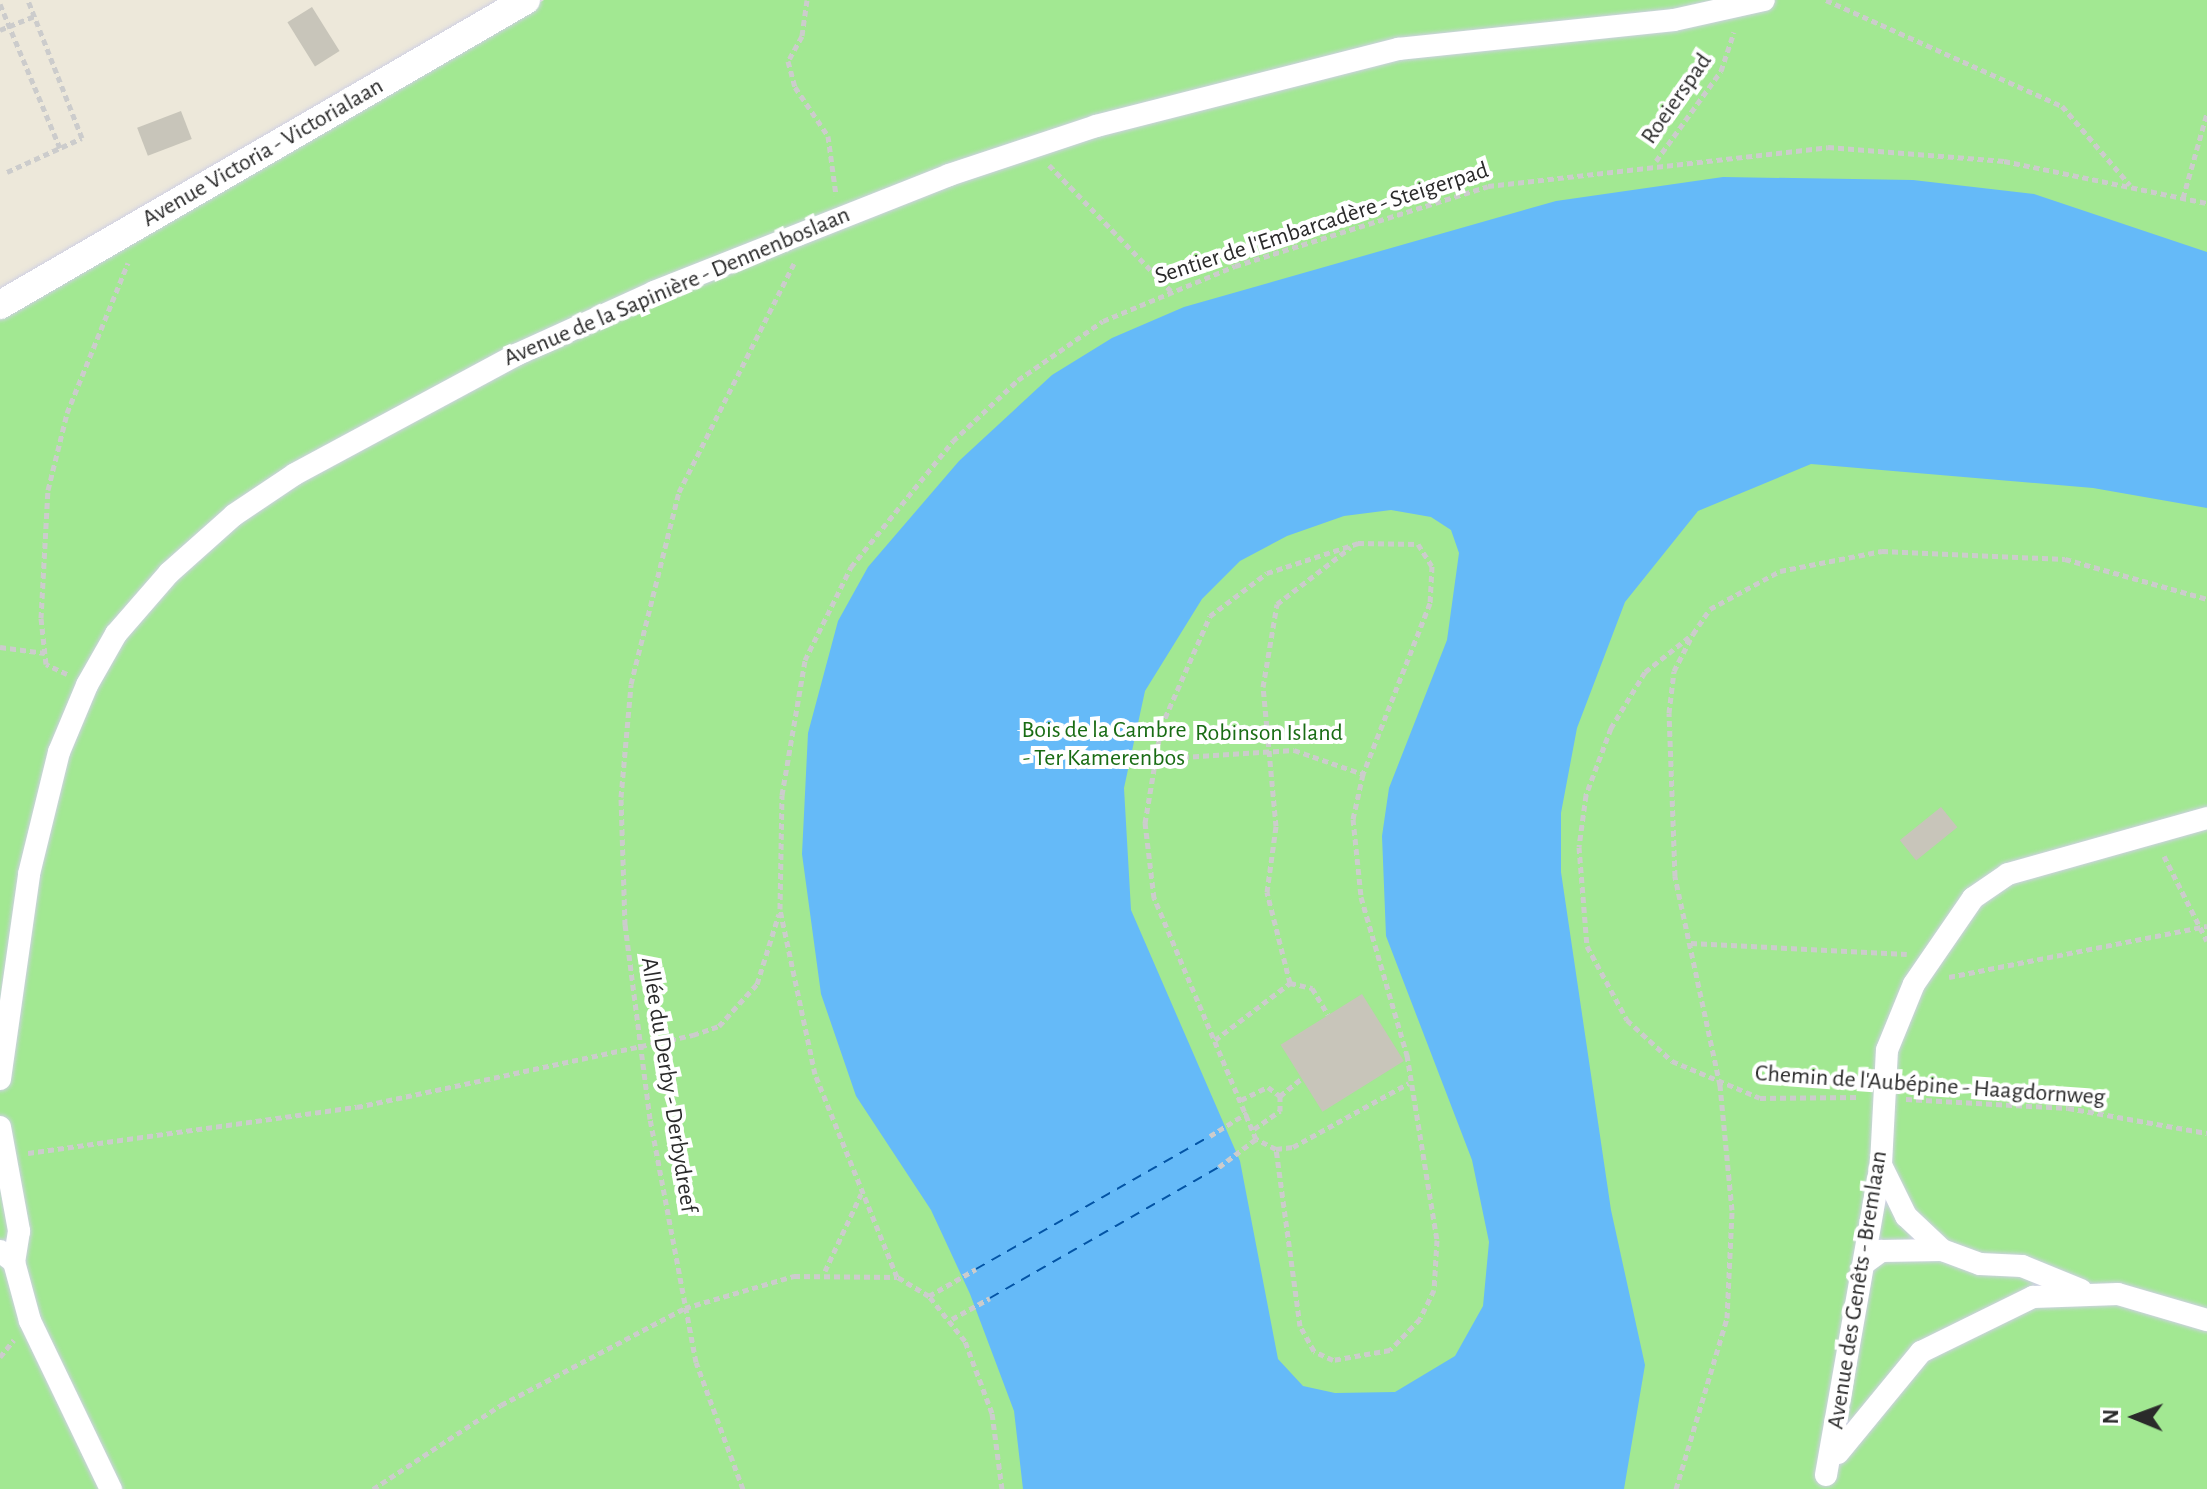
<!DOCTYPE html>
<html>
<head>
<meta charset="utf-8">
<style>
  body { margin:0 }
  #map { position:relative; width:2207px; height:1489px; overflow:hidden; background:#ede8da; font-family:"Alegreya Sans",sans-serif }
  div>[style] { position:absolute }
  .green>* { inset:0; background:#a2e892 }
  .water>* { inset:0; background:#65baf8 }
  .ferry>* { height:2px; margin-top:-1px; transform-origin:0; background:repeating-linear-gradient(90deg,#0354a5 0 10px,transparent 0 18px) }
  .building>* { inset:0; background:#c8c5ba; transform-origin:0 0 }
  .path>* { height:5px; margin-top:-2.5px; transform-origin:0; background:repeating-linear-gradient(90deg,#ccc 0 6px,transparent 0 10px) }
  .roads { filter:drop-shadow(0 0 2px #cfd0e4) drop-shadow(0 0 2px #cfd0e4) }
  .pedestrian>* { height:22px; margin:-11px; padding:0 11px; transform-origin:11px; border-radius:11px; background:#fff }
  .minor>* { height:28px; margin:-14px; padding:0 14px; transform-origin:14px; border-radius:14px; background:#fff }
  span { translate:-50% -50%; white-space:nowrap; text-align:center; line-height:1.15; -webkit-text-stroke:8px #fff; paint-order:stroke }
  .street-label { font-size:24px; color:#2a2a2a }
  .park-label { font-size:24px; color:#196c14 }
  .north { position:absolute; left:2095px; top:1377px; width:80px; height:80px; -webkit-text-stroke:6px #fff; paint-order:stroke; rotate:271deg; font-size:22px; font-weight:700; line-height:32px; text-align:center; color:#2a2a2a }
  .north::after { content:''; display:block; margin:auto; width:28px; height:36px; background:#2a2a2a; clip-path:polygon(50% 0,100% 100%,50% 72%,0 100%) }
</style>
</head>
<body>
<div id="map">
  <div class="green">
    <div style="clip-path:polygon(544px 0,2207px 0,2207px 1489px,0 1489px,0 314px)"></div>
  </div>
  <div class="water">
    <div style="clip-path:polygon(evenodd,1723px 177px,1913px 180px,2034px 194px,2207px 252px,2207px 508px,2093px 488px,1811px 464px,1698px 511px,1625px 602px,1577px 728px,1561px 813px,1561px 872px,1611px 1210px,1645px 1365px,1624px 1489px,1023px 1489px,1014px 1411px,970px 1294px,931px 1210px,856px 1096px,821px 994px,802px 854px,808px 733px,838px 621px,868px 567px,959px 461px,1052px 375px,1112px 338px,1184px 307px,1556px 201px,1723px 177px,1391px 510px,1431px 517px,1451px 530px,1459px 553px,1447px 640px,1389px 788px,1382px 836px,1386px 936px,1472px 1160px,1489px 1242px,1483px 1306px,1455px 1356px,1395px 1392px,1335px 1393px,1303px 1386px,1278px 1359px,1240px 1161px,1131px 910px,1124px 788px,1145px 691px,1202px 599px,1240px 561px,1287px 536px,1344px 516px,1391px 510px)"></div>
  </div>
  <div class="ferry">
    <div style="left:976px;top:1269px;width:269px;rotate:-29.6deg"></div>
    <div style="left:990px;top:1298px;width:264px;rotate:-29.8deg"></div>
  </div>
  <div class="building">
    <div style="left:312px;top:7px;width:52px;height:29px;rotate:58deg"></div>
    <div style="left:181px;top:111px;width:30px;height:47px;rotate:69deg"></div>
    <div style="left:1941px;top:807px;width:26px;height:53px;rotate:51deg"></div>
    <div style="left:1362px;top:994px;width:79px;height:96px;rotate:58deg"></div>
  </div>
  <div class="path">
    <div style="left:807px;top:0;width:36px;rotate:98deg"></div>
    <div style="left:802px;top:36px;width:29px;rotate:119deg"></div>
    <div style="left:788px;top:61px;width:27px;rotate:75deg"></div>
    <div style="left:795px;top:87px;width:59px;rotate:56deg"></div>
    <div style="left:828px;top:136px;width:60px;rotate:82.3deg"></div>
    <div style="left:1826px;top:0;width:259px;rotate:24.2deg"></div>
    <div style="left:2062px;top:106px;width:104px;rotate:49.3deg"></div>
    <div style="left:0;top:4px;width:156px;rotate:67.4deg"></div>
    <div style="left:0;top:30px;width:37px;rotate:-22deg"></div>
    <div style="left:1656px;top:161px;width:111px;rotate:-54.2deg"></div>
    <div style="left:1721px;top:71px;width:41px;rotate:-71.6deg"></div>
    <div style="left:1049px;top:165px;width:175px;rotate:45.9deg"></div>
    <div style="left:7px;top:172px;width:82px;rotate:-24.4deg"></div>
    <div style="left:82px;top:138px;width:148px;rotate:-111.4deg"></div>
    <div style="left:2183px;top:198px;width:88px;rotate:-74.2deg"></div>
    <div style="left:1358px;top:543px;width:60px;rotate:1deg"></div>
    <div style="left:1418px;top:544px;width:26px;rotate:58deg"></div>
    <div style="left:1432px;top:566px;width:37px;rotate:93deg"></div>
    <div style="left:1430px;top:603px;width:184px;rotate:111.4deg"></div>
    <div style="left:1363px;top:774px;width:46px;rotate:102.5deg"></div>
    <div style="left:1353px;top:819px;width:78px;rotate:84.1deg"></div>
    <div style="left:1361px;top:897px;width:165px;rotate:73.8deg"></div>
    <div style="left:1407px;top:1055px;width:187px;rotate:80.8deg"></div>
    <div style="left:1437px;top:1240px;width:50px;rotate:93.4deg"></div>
    <div style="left:1434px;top:1290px;width:32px;rotate:116deg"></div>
    <div style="left:1420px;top:1319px;width:43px;rotate:134.1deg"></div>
    <div style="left:1390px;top:1350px;width:58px;rotate:170deg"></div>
    <div style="left:1333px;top:1360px;width:21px;rotate:-155deg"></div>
    <div style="left:1314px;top:1351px;width:29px;rotate:-119deg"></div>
    <div style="left:1300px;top:1326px;width:179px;rotate:-97.7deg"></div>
    <div style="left:1276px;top:1149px;width:22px;rotate:-153deg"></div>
    <div style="left:1256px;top:1139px;width:262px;rotate:-112.9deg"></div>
    <div style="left:1154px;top:898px;width:76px;rotate:-96.8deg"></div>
    <div style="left:1145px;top:823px;width:97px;rotate:-80.5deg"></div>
    <div style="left:1161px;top:727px;width:121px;rotate:-66.2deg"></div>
    <div style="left:1210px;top:616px;width:71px;rotate:-37deg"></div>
    <div style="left:1267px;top:573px;width:96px;rotate:-18.2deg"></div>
    <div style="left:1689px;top:637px;width:56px;rotate:141.5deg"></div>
    <div style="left:1645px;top:672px;width:66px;rotate:121.3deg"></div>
    <div style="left:1611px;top:728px;width:72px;rotate:110.5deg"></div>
    <div style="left:1586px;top:795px;width:52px;rotate:97.7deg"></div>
    <div style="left:1579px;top:847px;width:99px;rotate:85.4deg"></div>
    <div style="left:1587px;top:946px;width:84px;rotate:61.6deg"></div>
    <div style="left:1627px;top:1020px;width:61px;rotate:42.3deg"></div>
    <div style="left:1672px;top:1061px;width:95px;rotate:22.8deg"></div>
    <div style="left:1760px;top:1098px;width:100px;rotate:-0.6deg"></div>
    <div style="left:0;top:647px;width:45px;rotate:7.6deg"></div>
    <div style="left:67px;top:674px;width:23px;rotate:-155deg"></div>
    <div style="left:46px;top:664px;width:46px;rotate:-96.2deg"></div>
    <div style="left:41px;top:618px;width:128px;rotate:-86.9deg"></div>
    <div style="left:48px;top:490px;width:79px;rotate:-76.1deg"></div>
    <div style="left:67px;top:413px;width:162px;rotate:-67.9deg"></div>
    <div style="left:1153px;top:759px;width:141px;rotate:-3.7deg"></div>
    <div style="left:1294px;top:750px;width:73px;rotate:19.2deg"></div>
    <div style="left:2164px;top:856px;width:95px;rotate:63.2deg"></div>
    <div style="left:1691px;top:943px;width:216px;rotate:2.9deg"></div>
    <div style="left:1949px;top:977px;width:263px;rotate:-11.2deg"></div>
    <div style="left:1290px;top:983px;width:94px;rotate:-104.2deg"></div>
    <div style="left:1267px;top:892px;width:67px;rotate:-82.2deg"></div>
    <div style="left:1276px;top:826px;width:140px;rotate:-95.3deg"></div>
    <div style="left:1263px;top:687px;width:84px;rotate:-80.4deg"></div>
    <div style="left:1277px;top:604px;width:93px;rotate:-37.6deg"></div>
    <div style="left:1215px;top:1040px;width:94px;rotate:-37.2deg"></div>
    <div style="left:1290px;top:983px;width:23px;rotate:13deg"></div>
    <div style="left:1312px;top:988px;width:31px;rotate:59deg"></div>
    <div style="left:1906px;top:1099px;width:162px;rotate:3.2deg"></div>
    <div style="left:2068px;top:1108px;width:141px;rotate:10.2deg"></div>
    <div style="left:1241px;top:1100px;width:30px;rotate:-26deg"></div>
    <div style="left:1268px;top:1087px;width:15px;rotate:37deg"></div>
    <div style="left:1254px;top:1129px;width:32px;rotate:-35deg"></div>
    <div style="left:1280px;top:1111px;width:15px;rotate:-90deg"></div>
    <div style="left:1280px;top:1096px;width:27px;rotate:-39deg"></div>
    <div style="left:1210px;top:1136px;width:44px;rotate:-31.9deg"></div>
    <div style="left:1276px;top:1149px;width:17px;rotate:-7deg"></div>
    <div style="left:1293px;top:1147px;width:132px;rotate:-28.9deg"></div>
    <div style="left:28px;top:1153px;width:332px;rotate:-8deg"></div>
    <div style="left:357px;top:1107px;width:344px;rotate:-12.1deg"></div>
    <div style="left:693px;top:1035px;width:28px;rotate:-19deg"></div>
    <div style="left:719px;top:1026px;width:57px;rotate:-47.9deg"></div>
    <div style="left:757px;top:984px;width:73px;rotate:-72.6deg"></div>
    <div style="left:1219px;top:1167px;width:46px;rotate:-37.1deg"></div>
    <div style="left:825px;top:1271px;width:85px;rotate:-64.9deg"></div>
    <div style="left:929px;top:1296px;width:54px;rotate:-29.9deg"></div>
    <div style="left:952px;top:1319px;width:43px;rotate:-28.9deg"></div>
    <div style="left:0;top:1357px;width:22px;rotate:-51deg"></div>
    <div style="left:373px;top:1489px;width:153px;rotate:-33.3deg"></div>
    <div style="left:501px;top:1405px;width:208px;rotate:-27.8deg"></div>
    <div style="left:685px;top:1308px;width:114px;rotate:-16.4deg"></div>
    <div style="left:794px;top:1276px;width:103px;rotate:0.6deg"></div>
    <div style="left:743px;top:1489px;width:135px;rotate:-110.3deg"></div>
    <div style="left:696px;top:1362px;width:247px;rotate:-100.7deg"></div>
    <div style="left:650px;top:1119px;width:196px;rotate:-97.3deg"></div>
    <div style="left:625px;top:925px;width:128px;rotate:-91.8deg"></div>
    <div style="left:621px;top:797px;width:113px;rotate:-84.9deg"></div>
    <div style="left:631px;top:684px;width:198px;rotate:-76deg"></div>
    <div style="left:679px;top:492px;width:256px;rotate:-63.3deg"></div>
    <div style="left:1002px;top:1489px;width:77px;rotate:-97.5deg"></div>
    <div style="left:992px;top:1413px;width:77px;rotate:-110.6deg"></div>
    <div style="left:965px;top:1341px;width:58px;rotate:-128.7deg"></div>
    <div style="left:929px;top:1296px;width:37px;rotate:-149deg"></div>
    <div style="left:897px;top:1277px;width:219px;rotate:-112deg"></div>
    <div style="left:815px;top:1074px;width:169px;rotate:-102deg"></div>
    <div style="left:780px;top:909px;width:114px;rotate:-89deg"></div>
    <div style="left:782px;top:795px;width:137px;rotate:-80.3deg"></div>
    <div style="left:805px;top:660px;width:104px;rotate:-63.7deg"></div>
    <div style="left:851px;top:567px;width:162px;rotate:-51deg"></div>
    <div style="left:953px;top:441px;width:89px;rotate:-43.2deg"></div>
    <div style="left:1018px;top:380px;width:103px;rotate:-34.8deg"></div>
    <div style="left:1103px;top:321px;width:143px;rotate:-22.6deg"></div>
    <div style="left:1235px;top:266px;width:265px;rotate:-17.5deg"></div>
    <div style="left:1488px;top:186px;width:342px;rotate:-6.5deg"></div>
    <div style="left:1828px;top:147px;width:177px;rotate:4.5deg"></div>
    <div style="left:2004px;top:161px;width:207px;rotate:11.7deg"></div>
    <div style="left:1676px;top:1489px;width:178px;rotate:-73.4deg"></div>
    <div style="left:1727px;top:1318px;width:108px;rotate:-87.3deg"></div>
    <div style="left:1732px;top:1210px;width:126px;rotate:-95.5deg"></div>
    <div style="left:1720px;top:1085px;width:214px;rotate:-102.2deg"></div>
    <div style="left:1675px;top:876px;width:163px;rotate:-92.1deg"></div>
    <div style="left:1669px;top:713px;width:42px;rotate:-83.2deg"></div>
    <div style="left:1674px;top:671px;width:42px;rotate:-62.8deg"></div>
    <div style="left:1693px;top:634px;width:30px;rotate:-56deg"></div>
    <div style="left:1710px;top:609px;width:80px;rotate:-28.5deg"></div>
    <div style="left:1780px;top:571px;width:104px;rotate:-11.1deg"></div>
    <div style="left:1882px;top:551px;width:183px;rotate:2.5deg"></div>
    <div style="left:2065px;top:559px;width:148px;rotate:15.7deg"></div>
  </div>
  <div class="roads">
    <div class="pedestrian">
      <div style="left:0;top:1079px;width:207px;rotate:-81.9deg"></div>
      <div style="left:29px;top:874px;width:126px;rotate:-76.2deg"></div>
      <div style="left:59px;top:752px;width:73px;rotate:-67.3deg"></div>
      <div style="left:87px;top:685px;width:59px;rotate:-60.4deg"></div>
      <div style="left:116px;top:634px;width:81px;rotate:-49deg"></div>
      <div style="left:169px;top:573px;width:87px;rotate:-41.7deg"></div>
      <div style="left:234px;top:515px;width:73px;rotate:-33.9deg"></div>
      <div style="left:295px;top:474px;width:251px;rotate:-28.3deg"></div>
      <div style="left:516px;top:355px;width:152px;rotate:-24.5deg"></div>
      <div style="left:654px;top:292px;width:317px;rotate:-21.6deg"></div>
      <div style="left:949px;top:175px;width:155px;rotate:-18.4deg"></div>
      <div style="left:1096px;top:126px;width:312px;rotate:-14.3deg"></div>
      <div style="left:1398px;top:49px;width:278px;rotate:-6deg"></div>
      <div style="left:1674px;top:20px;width:92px;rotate:-12.5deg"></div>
      <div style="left:0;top:1127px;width:106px;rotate:79.6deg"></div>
      <div style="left:19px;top:1231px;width:31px;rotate:99deg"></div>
      <div style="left:1881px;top:1165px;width:57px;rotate:63.9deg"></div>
      <div style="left:1906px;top:1216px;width:50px;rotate:43.4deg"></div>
      <div style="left:1942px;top:1250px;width:40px;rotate:20.2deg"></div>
      <div style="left:1980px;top:1264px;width:42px;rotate:2.7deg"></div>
      <div style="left:2022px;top:1266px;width:64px;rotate:22.1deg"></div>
      <div style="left:0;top:1251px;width:18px;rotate:38deg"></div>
      <div style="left:14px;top:1262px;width:61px;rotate:74.8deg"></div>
      <div style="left:30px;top:1321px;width:187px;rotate:64.3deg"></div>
      <div style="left:1866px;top:1262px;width:19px;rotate:-36deg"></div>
      <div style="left:1881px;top:1251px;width:60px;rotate:-1deg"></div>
      <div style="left:1838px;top:1453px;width:131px;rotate:-50.6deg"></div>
      <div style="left:1921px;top:1352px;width:125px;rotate:-26.2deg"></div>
      <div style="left:2033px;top:1297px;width:85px;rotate:-2deg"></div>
      <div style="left:2118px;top:1294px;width:93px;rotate:16.3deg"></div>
      <div style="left:1826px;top:1475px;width:316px;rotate:-80deg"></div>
      <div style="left:1881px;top:1164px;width:114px;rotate:-87deg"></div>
      <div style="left:1887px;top:1050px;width:71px;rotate:-67.8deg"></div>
      <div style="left:1914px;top:984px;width:104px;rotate:-55.5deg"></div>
      <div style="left:1973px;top:898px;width:42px;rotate:-34.4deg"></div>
      <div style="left:2008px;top:874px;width:207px;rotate:-15.7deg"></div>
    </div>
    <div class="minor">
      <div style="left:0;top:305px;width:608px;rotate:-30.11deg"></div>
    </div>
  </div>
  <div class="street-label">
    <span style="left:1677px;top:99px;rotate:-55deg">Roeierspad</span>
    <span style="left:263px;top:153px;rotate:-30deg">Avenue Victoria - Victorialaan</span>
    <span style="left:1322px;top:224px;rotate:-18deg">Sentier de l'Embarcadère - Steigerpad</span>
    <span style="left:677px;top:287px;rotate:-23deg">Avenue de la Sapinière - Dennenboslaan</span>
    <span style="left:668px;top:1085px;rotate:81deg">Allée du Derby - Derbydreef</span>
    <span style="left:1930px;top:1086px;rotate:4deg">Chemin de l'Aubépine - Haagdornweg</span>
    <span style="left:1858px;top:1290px;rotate:-81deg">Avenue des Genêts - Bremlaan</span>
  </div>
  <div class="park-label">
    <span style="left:1104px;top:745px">Bois de la Cambre<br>- Ter Kamerenbos</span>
    <span style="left:1269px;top:734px">Robinson Island</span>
  </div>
  <div class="north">N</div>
</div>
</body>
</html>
